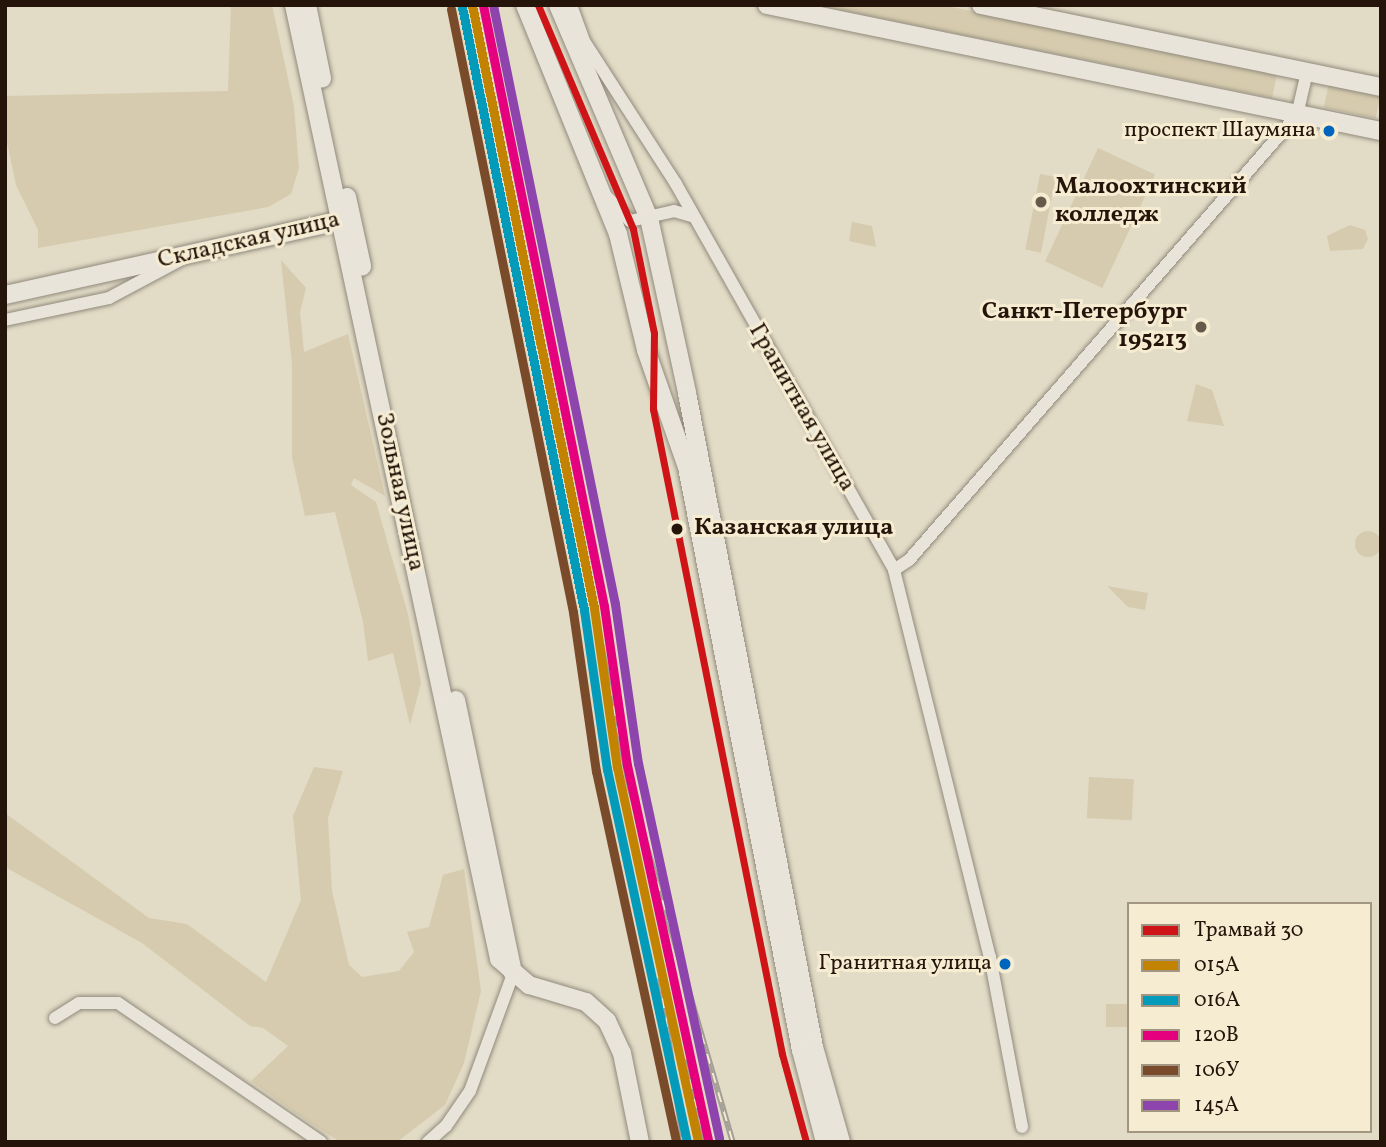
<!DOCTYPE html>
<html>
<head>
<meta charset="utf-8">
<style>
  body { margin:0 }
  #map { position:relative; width:1386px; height:1147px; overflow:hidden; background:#e2dbc6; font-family:Vollkorn,serif }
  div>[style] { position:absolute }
  .green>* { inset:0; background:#d6cbae; transform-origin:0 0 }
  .round { border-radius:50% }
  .roads { filter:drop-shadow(0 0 2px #908a7c) drop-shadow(0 0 2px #908a7c) }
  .street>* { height:12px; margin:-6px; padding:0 6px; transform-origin:6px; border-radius:6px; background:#e9e4da }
  .secondary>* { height:18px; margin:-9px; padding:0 9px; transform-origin:9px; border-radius:9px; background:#e9e4da }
  .rail>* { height:6px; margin-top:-3px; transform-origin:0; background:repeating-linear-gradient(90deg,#f5ecd2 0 10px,#a39e95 0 20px); box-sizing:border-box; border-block:2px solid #a39e95 }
  .rail-1>* { height:9px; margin:-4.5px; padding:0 4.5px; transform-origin:4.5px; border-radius:4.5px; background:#c28202 }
  .rail-2>* { height:9px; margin:-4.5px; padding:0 4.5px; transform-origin:4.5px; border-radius:4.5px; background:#049aba }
  .rail-3>* { height:9px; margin:-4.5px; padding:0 4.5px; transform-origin:4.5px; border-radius:4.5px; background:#e5007d }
  .rail-4>* { height:9px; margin:-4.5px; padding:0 4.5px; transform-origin:4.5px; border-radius:4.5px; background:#7a4b2a }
  .rail-5>* { height:9px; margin:-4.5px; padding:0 4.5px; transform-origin:4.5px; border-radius:4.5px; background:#8e44ad }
  .tram-1>* { height:7px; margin:-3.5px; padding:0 3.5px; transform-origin:3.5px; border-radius:3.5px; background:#ce1417 }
  .dots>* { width:19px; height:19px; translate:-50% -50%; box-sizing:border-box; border:4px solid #f5ecd2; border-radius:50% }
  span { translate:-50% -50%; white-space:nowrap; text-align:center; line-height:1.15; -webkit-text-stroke:6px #f5ecd2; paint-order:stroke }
  .bus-label { font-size:22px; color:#251409 }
  .right { translate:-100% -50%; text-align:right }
  .poi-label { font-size:24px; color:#251409; font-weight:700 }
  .left { translate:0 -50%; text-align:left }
  .street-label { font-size:24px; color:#251409 }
  .stop-label { font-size:24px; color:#251409; font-weight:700 }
  .frame { position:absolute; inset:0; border:7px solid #251409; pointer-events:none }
  .legend { position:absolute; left:1127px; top:902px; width:245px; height:231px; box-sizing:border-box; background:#f5ecd2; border:2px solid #a29682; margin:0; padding:9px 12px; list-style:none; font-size:21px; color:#251409 }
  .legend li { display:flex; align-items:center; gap:14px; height:35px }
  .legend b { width:35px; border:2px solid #a29682 }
</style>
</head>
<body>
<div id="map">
  <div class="green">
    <div style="clip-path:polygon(231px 5px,272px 5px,294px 106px,299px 168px,291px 194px,268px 207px,38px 248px,38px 230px,16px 185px,5px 133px,5px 96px,228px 91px)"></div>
    <div style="clip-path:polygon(816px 5px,942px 5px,1277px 74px,1272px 98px)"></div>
    <div style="left:1329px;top:83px;width:53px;height:25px;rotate:12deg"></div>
    <div style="left:1098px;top:148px;width:63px;height:125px;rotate:25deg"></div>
    <div style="left:1040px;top:174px;width:16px;height:77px;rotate:11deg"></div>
    <div style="clip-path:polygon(852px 222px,872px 226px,876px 247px,849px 241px)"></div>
    <div style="clip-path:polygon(1350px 225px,1365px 230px,1368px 239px,1363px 249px,1330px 251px,1327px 236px)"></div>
    <div style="clip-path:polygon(281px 260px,306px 288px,300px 312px,304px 352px,348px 334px,385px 496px,354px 478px,351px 485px,376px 502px,408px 614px,421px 683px,410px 725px,393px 653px,368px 661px,363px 622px,335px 512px,305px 516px,292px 457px,292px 364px)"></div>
    <div style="clip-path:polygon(1196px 384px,1212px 390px,1224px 426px,1187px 421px)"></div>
    <div class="round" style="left:1355px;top:531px;width:26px;height:26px"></div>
    <div style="clip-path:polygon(1107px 586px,1148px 593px,1145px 610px,1128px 607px)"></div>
    <div style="clip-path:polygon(314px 767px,343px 771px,328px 818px,332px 891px,349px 965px,362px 977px,399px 971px,414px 952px,407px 932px,429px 927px,443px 875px,464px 869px,481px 991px,464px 1063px,445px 1105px,397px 1142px,340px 1142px,297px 1114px,251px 1081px,288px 1046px,263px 1028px,250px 1026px,142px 943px,5px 867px,5px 813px,149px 918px,187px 924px,266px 982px,301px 900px,293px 816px)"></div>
    <div style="left:1089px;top:777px;width:45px;height:41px;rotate:3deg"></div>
    <div style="left:1106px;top:1004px;width:23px;height:23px"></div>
  </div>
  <div class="roads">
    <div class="street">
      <div style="left:571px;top:5px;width:38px;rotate:70deg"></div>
      <div style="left:584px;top:41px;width:170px;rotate:57.2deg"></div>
      <div style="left:676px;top:184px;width:443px;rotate:60.5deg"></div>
      <div style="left:894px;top:570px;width:399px;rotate:76.1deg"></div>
      <div style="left:990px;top:957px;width:173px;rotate:79.3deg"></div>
      <div style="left:607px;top:197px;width:33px;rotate:46deg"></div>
      <div style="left:630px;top:221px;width:45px;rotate:-12.8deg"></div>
      <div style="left:674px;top:211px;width:19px;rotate:16deg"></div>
      <div style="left:5px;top:320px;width:106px;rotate:-11.9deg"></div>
      <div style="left:109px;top:298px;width:83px;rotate:-28.1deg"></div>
      <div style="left:894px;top:570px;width:18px;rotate:-34deg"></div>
      <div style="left:909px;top:560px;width:590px;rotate:-48.91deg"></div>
      <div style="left:1297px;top:115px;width:44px;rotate:-76.9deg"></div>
      <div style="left:55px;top:1018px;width:28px;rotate:-32deg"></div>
      <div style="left:79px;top:1003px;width:39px"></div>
      <div style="left:118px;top:1003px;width:246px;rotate:34.4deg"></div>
      <div style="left:428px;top:1142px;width:24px;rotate:-42deg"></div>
      <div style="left:446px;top:1126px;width:42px;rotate:-55.6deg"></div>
      <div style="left:470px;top:1091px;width:125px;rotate:-69.8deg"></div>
    </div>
    <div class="secondary">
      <div style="left:294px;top:5px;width:976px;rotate:77.87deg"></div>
      <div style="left:499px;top:959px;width:40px;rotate:41deg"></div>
      <div style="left:529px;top:985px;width:59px;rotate:16.6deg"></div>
      <div style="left:586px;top:1002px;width:28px;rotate:42deg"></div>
      <div style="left:607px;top:1021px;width:35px;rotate:65deg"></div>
      <div style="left:622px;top:1053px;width:91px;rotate:78.6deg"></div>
      <div style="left:307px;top:5px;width:75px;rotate:78.4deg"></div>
      <div style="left:525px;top:5px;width:247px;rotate:67.9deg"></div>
      <div style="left:618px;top:234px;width:119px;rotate:76.4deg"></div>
      <div style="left:646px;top:350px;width:124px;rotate:70.7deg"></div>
      <div style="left:687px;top:467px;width:594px;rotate:78.94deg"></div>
      <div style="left:801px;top:1050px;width:95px;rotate:75.4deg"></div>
      <div style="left:558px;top:5px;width:232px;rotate:66.9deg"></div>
      <div style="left:649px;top:218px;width:179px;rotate:77.7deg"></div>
      <div style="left:687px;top:393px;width:666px;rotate:79.01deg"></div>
      <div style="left:814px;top:1047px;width:99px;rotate:74.1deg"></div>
      <div style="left:767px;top:5px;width:627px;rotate:11.6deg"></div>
      <div style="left:981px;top:5px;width:408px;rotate:11.6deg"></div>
      <div style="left:347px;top:197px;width:71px;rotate:77.7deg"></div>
      <div style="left:5px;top:295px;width:352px;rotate:-12.5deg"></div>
      <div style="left:456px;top:700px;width:280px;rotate:78.2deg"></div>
    </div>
  </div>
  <div class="rail">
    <div style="left:594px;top:608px;width:180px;rotate:78.8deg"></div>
    <div style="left:629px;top:785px;width:372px;rotate:73.8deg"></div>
    <div style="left:660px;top:978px;width:166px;rotate:82deg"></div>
    <div style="left:684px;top:1060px;width:85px;rotate:75deg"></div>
  </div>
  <div class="rail-1">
    <div style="left:472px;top:5px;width:615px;rotate:78.56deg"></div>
    <div style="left:594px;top:608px;width:161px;rotate:81.8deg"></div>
    <div style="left:617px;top:767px;width:384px;rotate:77.8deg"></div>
  </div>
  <div class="rail-2">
    <div style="left:462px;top:7px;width:615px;rotate:78.56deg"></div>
    <div style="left:584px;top:610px;width:161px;rotate:81.8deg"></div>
    <div style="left:607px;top:769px;width:381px;rotate:77.9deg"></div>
  </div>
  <div class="rail-3">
    <div style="left:483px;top:5px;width:613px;rotate:78.62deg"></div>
    <div style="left:604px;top:606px;width:161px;rotate:81.8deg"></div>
    <div style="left:627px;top:765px;width:384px;rotate:77.8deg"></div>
  </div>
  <div class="rail-4">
    <div style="left:451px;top:9px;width:615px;rotate:78.56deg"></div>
    <div style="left:573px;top:612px;width:161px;rotate:81.8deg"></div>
    <div style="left:596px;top:771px;width:380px;rotate:77.8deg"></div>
  </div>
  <div class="rail-5">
    <div style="left:493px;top:5px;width:611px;rotate:78.49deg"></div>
    <div style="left:615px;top:604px;width:161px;rotate:81.8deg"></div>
    <div style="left:638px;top:763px;width:384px;rotate:77.8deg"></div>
  </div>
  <div class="tram-1">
    <div style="left:538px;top:5px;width:243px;rotate:67deg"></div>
    <div style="left:633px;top:229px;width:106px;rotate:78.6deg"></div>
    <div style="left:654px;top:333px;width:76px;rotate:90.8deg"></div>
    <div style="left:653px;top:409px;width:658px;rotate:78.69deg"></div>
    <div style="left:782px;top:1054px;width:91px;rotate:74.7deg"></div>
  </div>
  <div class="dots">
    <div style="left:1329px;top:131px;background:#0065bd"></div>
    <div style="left:1041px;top:202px;background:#675a4b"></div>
    <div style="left:1201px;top:327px;background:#675a4b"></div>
    <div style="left:677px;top:529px;background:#251409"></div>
    <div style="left:1005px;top:964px;background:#0065bd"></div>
  </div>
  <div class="bus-label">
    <span class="right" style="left:1316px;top:131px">проспект Шаумяна</span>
    <span class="right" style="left:992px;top:964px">Гранитная улица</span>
  </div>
  <div class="poi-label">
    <span class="left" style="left:1055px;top:202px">Малоохтинский<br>колледж</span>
    <span class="right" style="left:1187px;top:327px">Санкт-Петербург<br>195213</span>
  </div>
  <div class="street-label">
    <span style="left:249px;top:241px;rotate:-13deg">Складская улица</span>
    <span style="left:801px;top:408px;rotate:60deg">Гранитная улица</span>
    <span style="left:399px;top:492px;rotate:78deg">Зольная улица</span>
  </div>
  <div class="stop-label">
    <span class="left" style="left:694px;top:529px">Казанская улица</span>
  </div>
  <div class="frame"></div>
  <ul class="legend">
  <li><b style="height:9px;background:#ce1417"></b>Трамвай 30</li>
  <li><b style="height:9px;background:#c28202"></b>015А</li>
  <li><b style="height:9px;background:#049aba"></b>016А</li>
  <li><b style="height:9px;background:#e5007d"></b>120В</li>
  <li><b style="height:9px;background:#7a4b2a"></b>106У</li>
  <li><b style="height:9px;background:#8e44ad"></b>145А</li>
  </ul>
</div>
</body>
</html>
